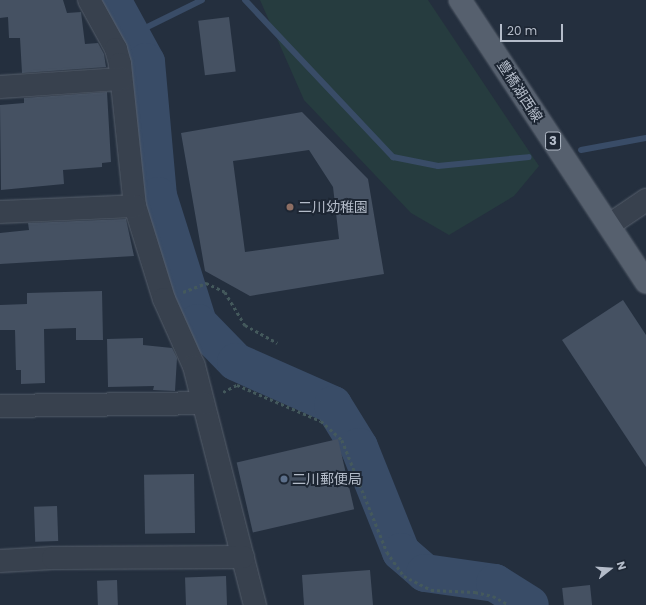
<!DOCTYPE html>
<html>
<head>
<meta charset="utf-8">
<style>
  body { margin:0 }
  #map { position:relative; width:646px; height:605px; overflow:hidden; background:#242f3e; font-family:Poppins,"Noto Sans JP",sans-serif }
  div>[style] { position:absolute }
  .green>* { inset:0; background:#263c3f }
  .stream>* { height:6px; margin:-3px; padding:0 3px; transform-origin:3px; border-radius:3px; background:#394c67 }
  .river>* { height:38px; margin:-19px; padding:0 19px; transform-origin:19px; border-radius:19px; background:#394c67 }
  .building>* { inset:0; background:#455162; transform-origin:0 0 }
  .path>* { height:2.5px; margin-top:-1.25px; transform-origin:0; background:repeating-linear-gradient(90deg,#44595c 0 3px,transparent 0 6px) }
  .roads { filter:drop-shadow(0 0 1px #565f6c) drop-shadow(0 0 1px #565f6c) }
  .minor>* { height:22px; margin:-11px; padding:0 11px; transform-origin:11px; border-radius:11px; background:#38414e }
  .major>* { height:22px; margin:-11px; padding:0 11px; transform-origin:11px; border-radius:11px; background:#56606e }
  .dots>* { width:11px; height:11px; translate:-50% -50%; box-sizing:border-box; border:2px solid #1d2633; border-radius:50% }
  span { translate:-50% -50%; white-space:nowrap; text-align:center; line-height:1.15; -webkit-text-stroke:4px #1d2633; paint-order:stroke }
  .shield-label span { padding:1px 3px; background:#1d2633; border:1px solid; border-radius:3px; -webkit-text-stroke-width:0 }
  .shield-label { font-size:13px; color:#b4bcc9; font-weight:700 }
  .street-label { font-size:14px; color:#b4bcc9 }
  .poi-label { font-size:14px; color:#b4bcc9 }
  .left { translate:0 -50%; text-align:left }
  .north { position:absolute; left:590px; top:549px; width:40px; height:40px; -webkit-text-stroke:3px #1d2633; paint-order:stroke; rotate:73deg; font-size:11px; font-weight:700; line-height:16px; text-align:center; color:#b4bcc9 }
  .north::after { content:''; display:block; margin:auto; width:14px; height:18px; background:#b4bcc9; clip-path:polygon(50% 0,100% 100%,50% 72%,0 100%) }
  .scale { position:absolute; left:500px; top:24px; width:63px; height:18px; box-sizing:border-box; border:2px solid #b4bcc9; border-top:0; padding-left:5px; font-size:12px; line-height:14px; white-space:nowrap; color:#b4bcc9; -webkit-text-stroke:3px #1d2633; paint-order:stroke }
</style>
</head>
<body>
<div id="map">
  <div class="green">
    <div style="clip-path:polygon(260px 0,428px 0,539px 166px,514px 196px,449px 235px,411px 213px,304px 100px)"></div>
  </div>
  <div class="stream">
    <div style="left:245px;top:0;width:216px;rotate:46.7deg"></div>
    <div style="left:393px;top:157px;width:46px;rotate:11.3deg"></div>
    <div style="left:438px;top:166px;width:91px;rotate:-5.6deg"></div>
    <div style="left:131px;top:35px;width:79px;rotate:-26.2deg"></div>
    <div style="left:581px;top:150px;width:66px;rotate:-10.5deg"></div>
  </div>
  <div class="river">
    <div style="left:112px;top:0;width:71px;rotate:61.3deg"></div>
    <div style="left:146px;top:62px;width:135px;rotate:84.9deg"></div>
    <div style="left:158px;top:196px;width:133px;rotate:72.5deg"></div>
    <div style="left:198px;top:323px;width:54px;rotate:45.7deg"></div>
    <div style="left:236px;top:362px;width:106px;rotate:23.9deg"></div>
    <div style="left:333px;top:405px;width:49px;rotate:58.2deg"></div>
    <div style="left:359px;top:447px;width:113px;rotate:68.2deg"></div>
    <div style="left:401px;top:552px;width:32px;rotate:41deg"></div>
    <div style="left:425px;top:573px;width:71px;rotate:8.1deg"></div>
    <div style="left:495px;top:583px;width:41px;rotate:32.2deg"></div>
  </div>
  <div class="building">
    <div style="clip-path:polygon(0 0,63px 0,67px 13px,81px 12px,85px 44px,98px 43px,104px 54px,106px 67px,22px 73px,20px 38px,9px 38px,8px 17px,0 18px)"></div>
    <div style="left:229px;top:17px;width:55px;height:31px;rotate:83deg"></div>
    <div style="clip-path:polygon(107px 92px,111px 162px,102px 163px,102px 167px,63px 170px,64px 184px,1px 190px,0 105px,24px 103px,24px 98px)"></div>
    <div style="clip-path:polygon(evenodd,302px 112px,368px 179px,384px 274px,250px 296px,205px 271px,181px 133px,302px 112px,309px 150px,333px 187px,339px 239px,245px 252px,233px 161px,309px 150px)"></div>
    <div style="clip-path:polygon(126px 219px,134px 256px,0 264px,0 233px,29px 230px,28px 223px)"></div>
    <div style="clip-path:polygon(102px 291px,103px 340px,76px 340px,76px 328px,44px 329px,45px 383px,21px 384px,21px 370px,16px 370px,15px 330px,0 330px,0 305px,27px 304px,27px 293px)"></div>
    <div style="clip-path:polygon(623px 300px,646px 335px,646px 467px,562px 340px)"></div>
    <div style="clip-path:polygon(143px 338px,143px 345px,172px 348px,177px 358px,175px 391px,153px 390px,154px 386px,108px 387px,107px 339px)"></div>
    <div style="left:338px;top:439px;width:72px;height:104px;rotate:77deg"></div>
    <div style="left:194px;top:474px;width:59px;height:50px;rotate:89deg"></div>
    <div style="left:57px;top:506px;width:35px;height:23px;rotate:88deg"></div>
    <div style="clip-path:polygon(370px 570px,373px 605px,304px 605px,302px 575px)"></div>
    <div style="left:226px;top:576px;width:29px;height:41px;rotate:88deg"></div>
    <div style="left:117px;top:580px;width:25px;height:20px;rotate:88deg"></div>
    <div style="left:590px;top:585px;width:20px;height:28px;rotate:84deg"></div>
  </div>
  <div class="path">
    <div style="left:183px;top:292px;width:25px;rotate:-21deg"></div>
    <div style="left:206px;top:283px;width:21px;rotate:25deg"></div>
    <div style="left:225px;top:292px;width:39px;rotate:59deg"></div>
    <div style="left:245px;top:325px;width:37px;rotate:29deg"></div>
    <div style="left:223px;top:392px;width:16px;rotate:-27deg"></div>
    <div style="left:237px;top:385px;width:91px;rotate:23.2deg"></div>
    <div style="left:321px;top:421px;width:28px;rotate:42deg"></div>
    <div style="left:342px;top:440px;width:121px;rotate:68.1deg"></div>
    <div style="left:387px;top:552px;width:29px;rotate:55deg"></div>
    <div style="left:404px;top:576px;width:30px;rotate:27deg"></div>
    <div style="left:431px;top:590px;width:44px;rotate:2.6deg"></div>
    <div style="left:475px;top:592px;width:18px;rotate:13deg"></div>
    <div style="left:493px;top:596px;width:18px;rotate:29deg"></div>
  </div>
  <div class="roads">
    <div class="minor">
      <div style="left:89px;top:0;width:56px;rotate:61.1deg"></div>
      <div style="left:116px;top:49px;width:16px;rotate:75deg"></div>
      <div style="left:120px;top:64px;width:143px;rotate:84deg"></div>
      <div style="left:135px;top:206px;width:97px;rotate:72.7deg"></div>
      <div style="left:164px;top:299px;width:73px;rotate:65.9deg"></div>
      <div style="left:194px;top:366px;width:247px;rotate:75.7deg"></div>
      <div style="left:0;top:87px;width:121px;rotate:-3.8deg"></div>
      <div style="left:0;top:212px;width:135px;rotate:-2.5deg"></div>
      <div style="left:609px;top:225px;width:45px;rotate:-34deg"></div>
      <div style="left:0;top:406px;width:203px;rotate:-0.8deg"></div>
      <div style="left:0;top:561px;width:53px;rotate:-3.2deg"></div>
      <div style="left:53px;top:558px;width:190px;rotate:-0.3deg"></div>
    </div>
    <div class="major">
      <div style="left:460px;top:0;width:338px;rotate:56.6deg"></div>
    </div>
  </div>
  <div class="dots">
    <div style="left:290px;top:207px;background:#8d6e63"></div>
    <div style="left:284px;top:479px;background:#5c6f8a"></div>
  </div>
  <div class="shield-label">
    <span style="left:553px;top:141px">3</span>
  </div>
  <div class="street-label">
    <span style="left:520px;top:91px;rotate:57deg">豊橋湖西線</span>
  </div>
  <div class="poi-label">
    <span class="left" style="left:298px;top:207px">二川幼稚園</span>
    <span class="left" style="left:292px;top:479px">二川郵便局</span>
  </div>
  <div class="north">N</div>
  <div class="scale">20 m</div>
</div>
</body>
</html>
